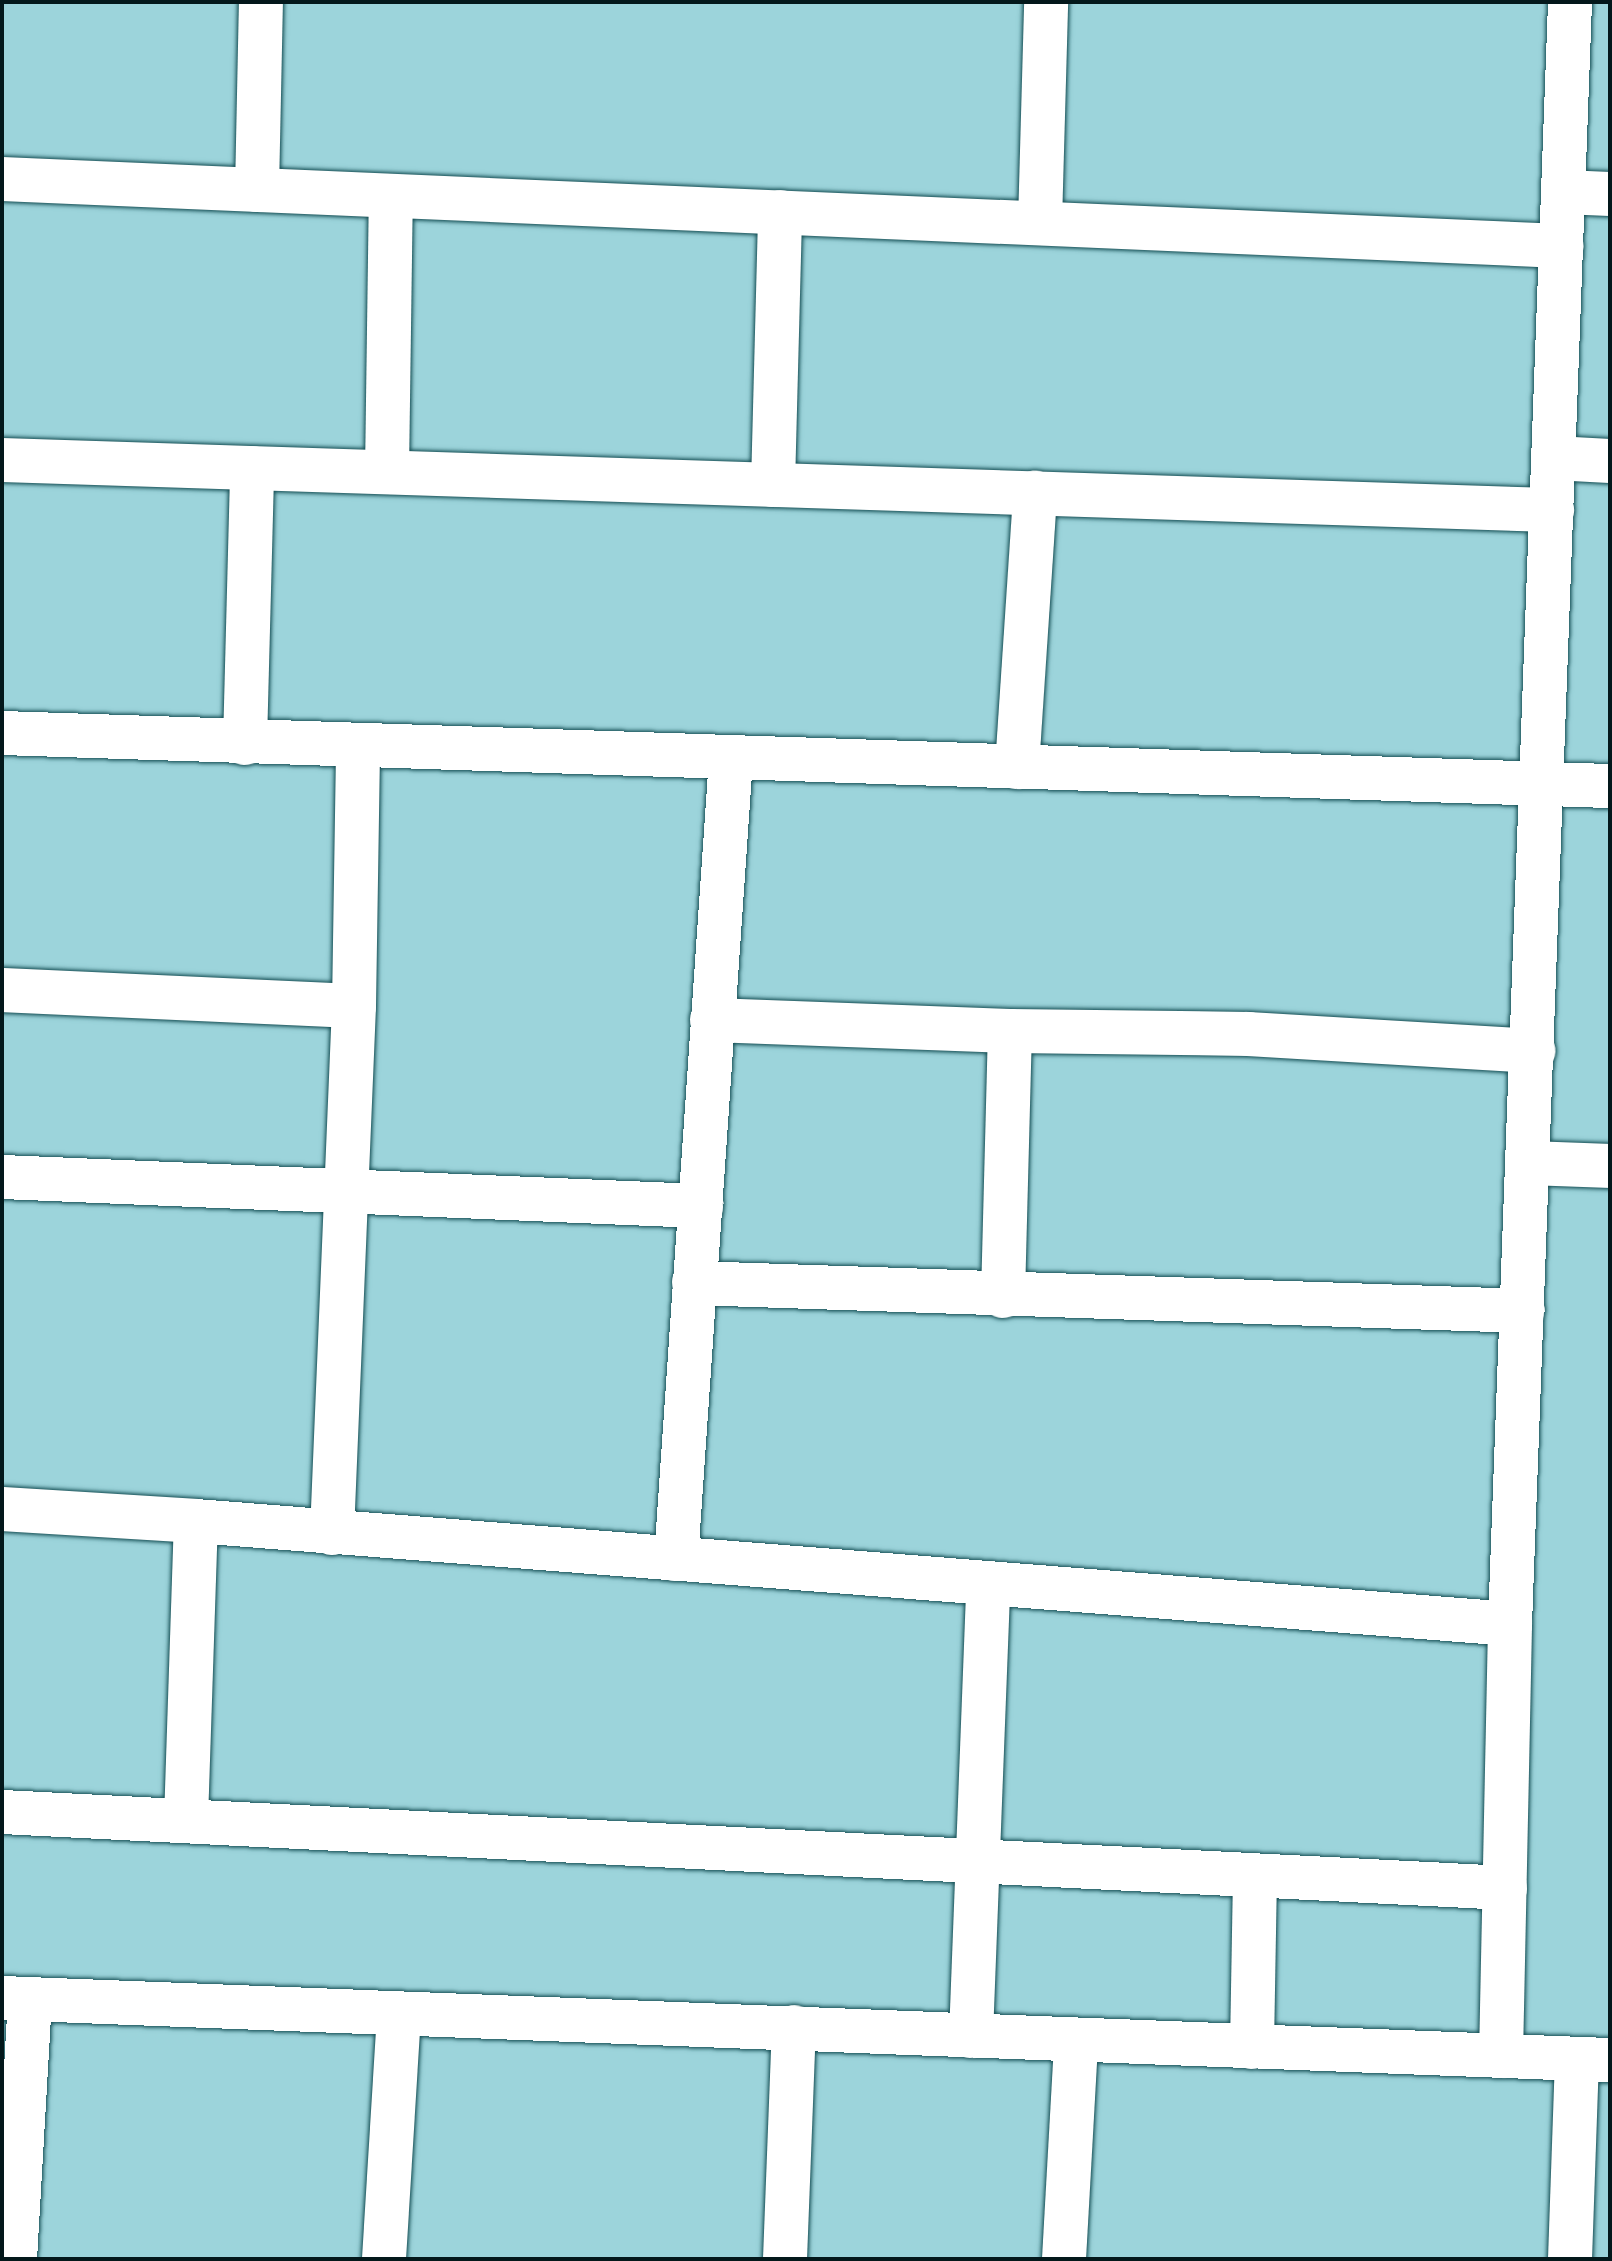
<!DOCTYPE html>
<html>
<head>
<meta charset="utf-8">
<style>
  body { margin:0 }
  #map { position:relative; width:1612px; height:2261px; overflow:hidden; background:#9cd4db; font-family:"Roboto Condensed",sans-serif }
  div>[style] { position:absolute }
  .roads { filter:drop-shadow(0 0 2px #134d53) drop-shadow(0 0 2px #134d53) }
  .minor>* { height:44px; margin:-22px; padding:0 22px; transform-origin:22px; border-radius:22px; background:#fff }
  span { translate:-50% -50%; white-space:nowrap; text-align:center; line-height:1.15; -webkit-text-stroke:6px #a9e1e8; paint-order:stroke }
  .frame { position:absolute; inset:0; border:4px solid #03181b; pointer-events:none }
</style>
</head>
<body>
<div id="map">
  <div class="roads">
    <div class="minor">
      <div style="left:2px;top:179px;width:1561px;rotate:2.46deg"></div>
      <div style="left:257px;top:190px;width:188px;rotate:-88.8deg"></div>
      <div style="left:1563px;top:192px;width:47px;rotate:2.4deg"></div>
      <div style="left:1040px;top:223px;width:221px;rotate:-88.4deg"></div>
      <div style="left:1554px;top:458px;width:56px;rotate:3.1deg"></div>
      <div style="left:2px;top:460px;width:1551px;rotate:1.85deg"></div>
      <div style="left:387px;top:472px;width:276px;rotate:-89.2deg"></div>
      <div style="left:773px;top:485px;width:273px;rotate:-88.5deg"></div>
      <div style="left:2px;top:733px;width:1609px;rotate:1.89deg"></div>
      <div style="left:245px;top:743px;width:275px;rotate:-88.5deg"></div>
      <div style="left:1017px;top:767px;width:275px;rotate:-86.2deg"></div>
      <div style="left:2px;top:990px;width:352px;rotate:2.6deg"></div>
      <div style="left:712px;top:1020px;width:298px;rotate:2.1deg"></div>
      <div style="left:1010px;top:1031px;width:239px;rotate:0.7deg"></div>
      <div style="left:1249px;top:1034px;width:285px;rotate:3.4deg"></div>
      <div style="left:1530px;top:1163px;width:80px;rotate:2.1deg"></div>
      <div style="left:2px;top:1177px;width:700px;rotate:2.38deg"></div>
      <div style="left:694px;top:1283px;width:829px;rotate:1.93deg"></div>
      <div style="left:1003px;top:1296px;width:265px;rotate:-88.5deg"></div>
      <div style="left:2px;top:1509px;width:194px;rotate:3.5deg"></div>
      <div style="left:196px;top:1521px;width:1318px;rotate:4.48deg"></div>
      <div style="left:332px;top:1533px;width:527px;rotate:-87.61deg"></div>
      <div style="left:354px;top:1006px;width:260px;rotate:-89.1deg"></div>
      <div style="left:676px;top:1559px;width:803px;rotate:-86.07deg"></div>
      <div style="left:2px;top:1812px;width:1505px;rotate:2.89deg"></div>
      <div style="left:186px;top:1820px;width:299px;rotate:-88.1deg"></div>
      <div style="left:2px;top:1998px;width:1609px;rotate:2.21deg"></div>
      <div style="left:971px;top:2036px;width:452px;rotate:-87.8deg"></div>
      <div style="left:1252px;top:2047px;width:171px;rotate:-89deg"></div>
      <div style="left:1501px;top:2056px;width:432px;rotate:-88.8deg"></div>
      <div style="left:1510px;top:1624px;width:1623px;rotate:-87.88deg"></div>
      <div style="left:15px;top:2259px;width:259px;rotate:-86.7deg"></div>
      <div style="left:384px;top:2259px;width:243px;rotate:-86.5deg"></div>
      <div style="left:785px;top:2259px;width:232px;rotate:-87.8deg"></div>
      <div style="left:1064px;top:2259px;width:217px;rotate:-86.8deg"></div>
      <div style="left:1570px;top:2259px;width:200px;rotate:-88deg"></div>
    </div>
  </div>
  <div class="frame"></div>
</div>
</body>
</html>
